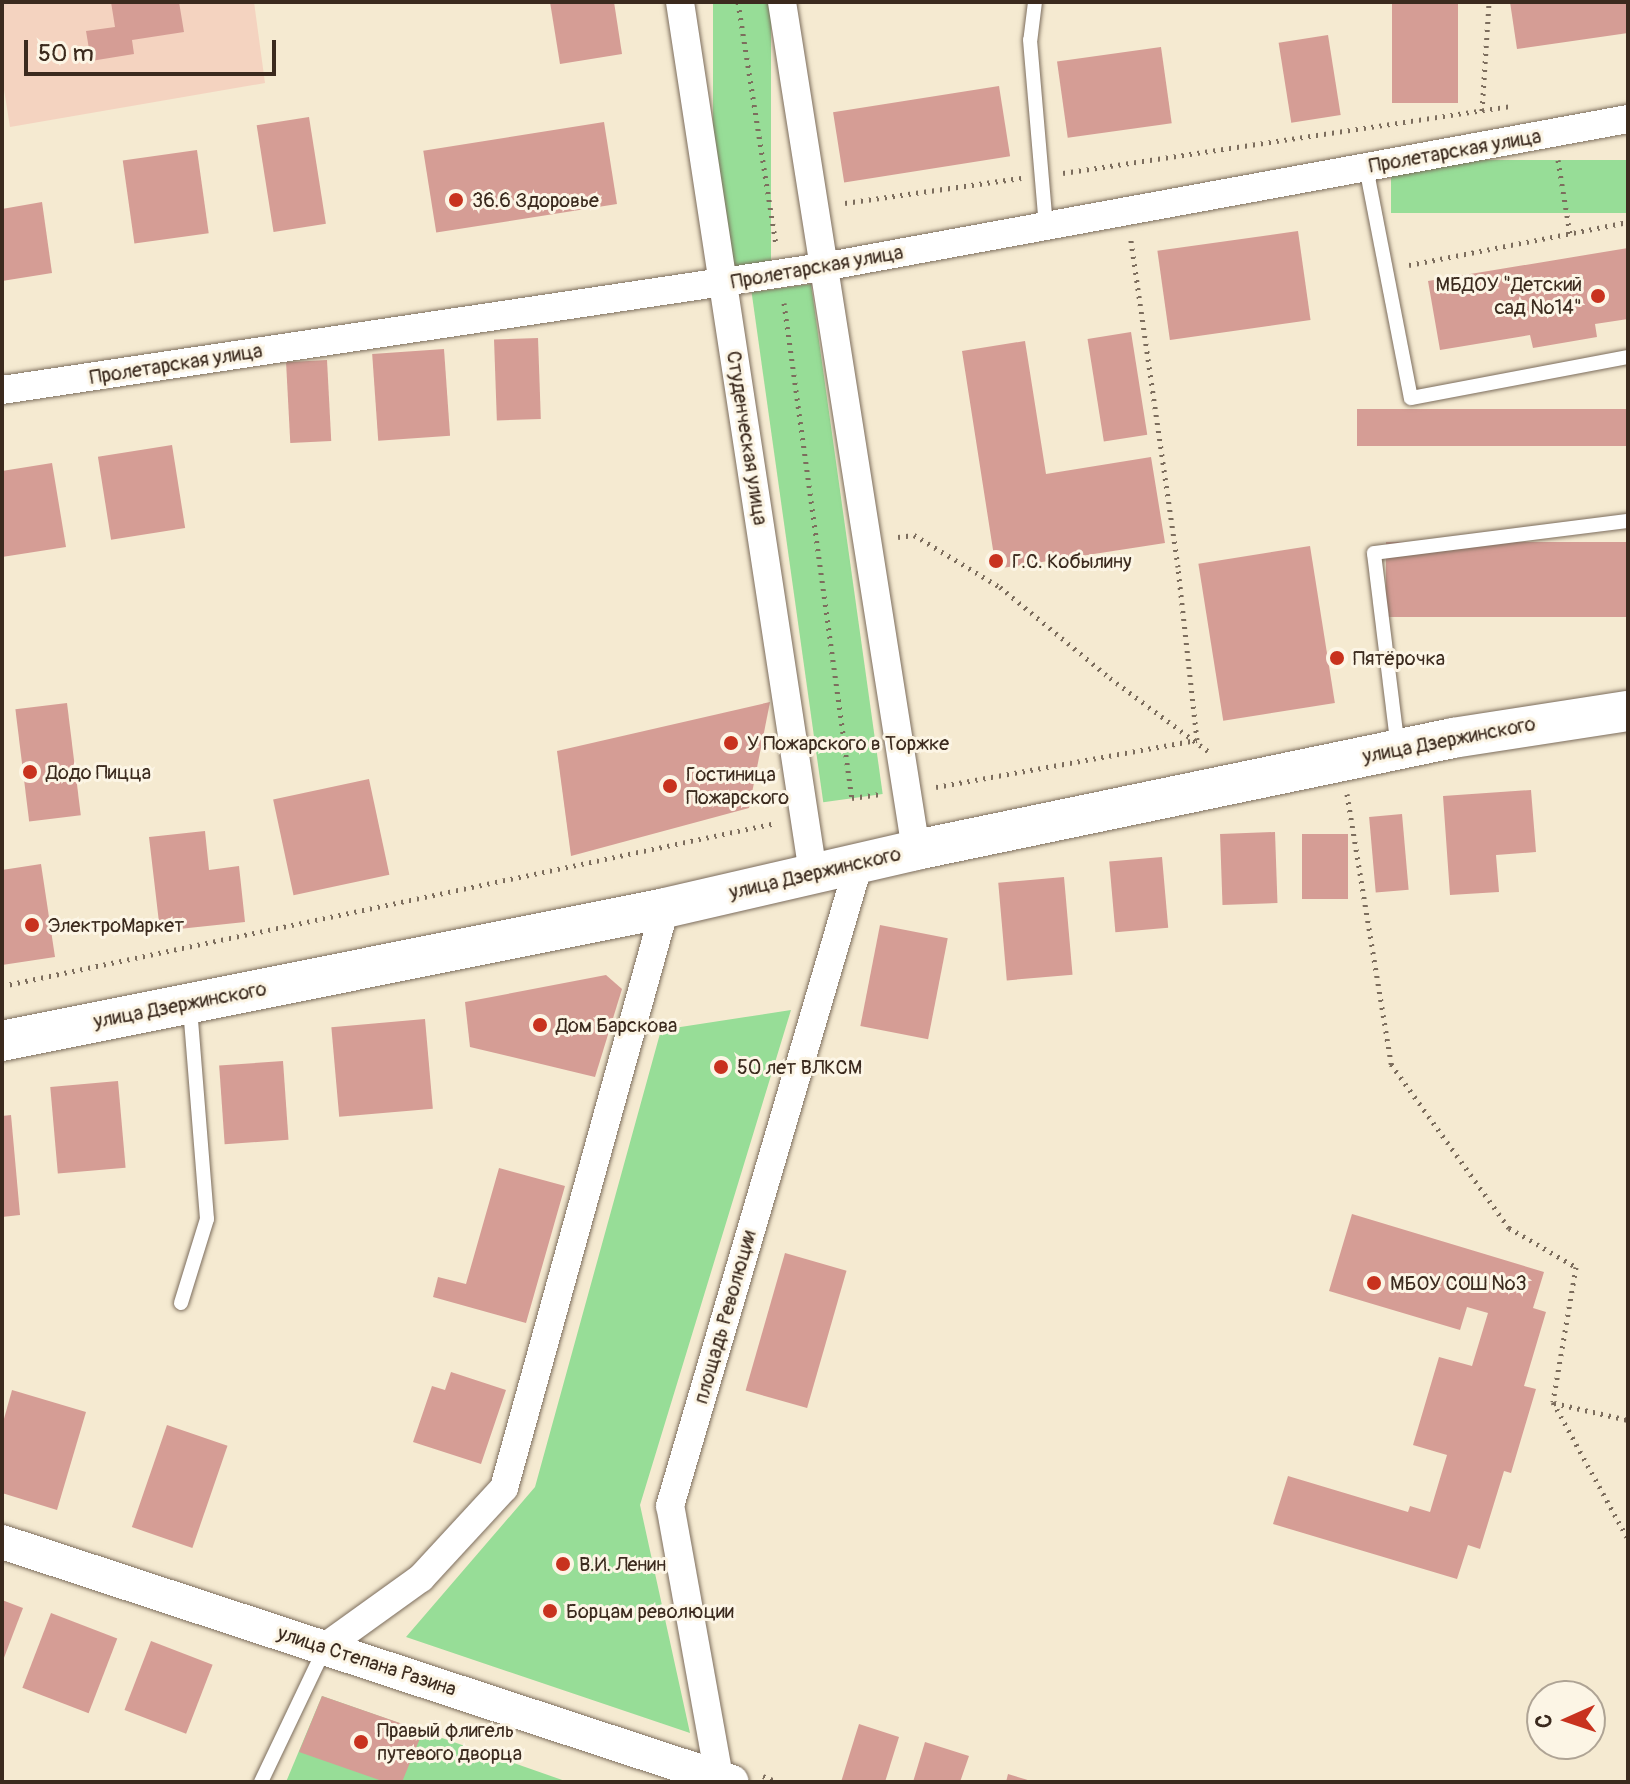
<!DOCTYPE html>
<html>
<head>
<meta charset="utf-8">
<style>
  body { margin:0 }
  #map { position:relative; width:1630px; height:1784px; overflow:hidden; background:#f5ead1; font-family:Pangolin,sans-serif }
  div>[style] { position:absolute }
  .built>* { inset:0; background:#f4d3c0 }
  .green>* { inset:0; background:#97dd97; transform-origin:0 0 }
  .building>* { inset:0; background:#d59d95; transform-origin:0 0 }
  .path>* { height:5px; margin-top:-2.5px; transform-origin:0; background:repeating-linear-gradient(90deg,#7c6d5d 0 2px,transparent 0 8px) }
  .roads { filter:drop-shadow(0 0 2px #7c6d5d) drop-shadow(0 0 2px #7c6d5d) }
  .service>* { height:14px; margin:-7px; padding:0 7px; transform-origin:7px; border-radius:7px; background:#fff }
  .minor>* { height:28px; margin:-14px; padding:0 14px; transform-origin:14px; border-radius:14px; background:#fff }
  .tertiary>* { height:34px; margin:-17px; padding:0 17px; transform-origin:17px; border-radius:17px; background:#fff }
  .secondary>* { height:40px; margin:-20px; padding:0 20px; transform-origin:20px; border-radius:20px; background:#fff }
  .dots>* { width:22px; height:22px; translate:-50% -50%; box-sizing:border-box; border:4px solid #fcf5e5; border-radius:50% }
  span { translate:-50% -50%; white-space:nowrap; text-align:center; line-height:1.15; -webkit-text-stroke:6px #fcf5e5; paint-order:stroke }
  .street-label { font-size:20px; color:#3b2a1e }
  .poi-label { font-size:20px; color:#3b2a1e }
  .left { translate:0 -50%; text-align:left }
  .right { translate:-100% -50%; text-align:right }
  .frame { position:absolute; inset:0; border:4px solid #3b2a1e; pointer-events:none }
  .north { position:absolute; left:1526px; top:1680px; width:80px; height:80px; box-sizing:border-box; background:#fcf5e5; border:2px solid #afa495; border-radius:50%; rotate:267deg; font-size:22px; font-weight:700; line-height:32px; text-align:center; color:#3b2a1e }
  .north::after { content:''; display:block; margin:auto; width:28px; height:36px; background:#c8321e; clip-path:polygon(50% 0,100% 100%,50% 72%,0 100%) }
  .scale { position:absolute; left:24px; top:40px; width:252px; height:36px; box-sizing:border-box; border:4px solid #3b2a1e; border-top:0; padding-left:10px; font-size:24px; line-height:28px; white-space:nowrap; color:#3b2a1e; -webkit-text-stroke:6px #fcf5e5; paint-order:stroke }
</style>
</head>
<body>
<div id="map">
  <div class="built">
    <div style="clip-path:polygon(2px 2px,254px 2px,265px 83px,10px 127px,2px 77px)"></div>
  </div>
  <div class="green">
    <div style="left:713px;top:2px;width:58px;height:266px"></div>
    <div style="left:1628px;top:160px;width:53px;height:237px;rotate:90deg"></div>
    <div style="left:811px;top:284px;width:515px;height:60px;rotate:82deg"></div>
    <div style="clip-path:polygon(791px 1010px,640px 1505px,690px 1733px,406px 1637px,535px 1487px,661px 1030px)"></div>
    <div style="clip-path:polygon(322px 1696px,568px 1782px,286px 1782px)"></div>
  </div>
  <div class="building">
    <div style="clip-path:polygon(111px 2px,179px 2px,184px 32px,132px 40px,134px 54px,91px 61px,86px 31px,115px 27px)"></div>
    <div style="clip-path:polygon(550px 2px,614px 2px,622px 54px,560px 64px)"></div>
    <div style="left:1392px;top:2px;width:66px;height:101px"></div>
    <div style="clip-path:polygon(1510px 2px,1628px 2px,1628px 33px,1517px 49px)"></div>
    <div style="left:1328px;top:35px;width:81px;height:50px;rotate:81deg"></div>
    <div style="left:1161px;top:47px;width:77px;height:105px;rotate:82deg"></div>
    <div style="left:999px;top:86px;width:71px;height:168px;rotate:81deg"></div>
    <div style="left:309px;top:117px;width:108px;height:53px;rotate:81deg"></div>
    <div style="left:604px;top:122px;width:83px;height:183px;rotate:81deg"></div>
    <div style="left:197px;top:150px;width:84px;height:75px;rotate:82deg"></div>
    <div style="clip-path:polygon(42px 202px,52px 273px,2px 281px,2px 209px)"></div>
    <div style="left:1298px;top:231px;width:90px;height:142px;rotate:82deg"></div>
    <div style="clip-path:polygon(1628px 248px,1628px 319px,1595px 324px,1597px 337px,1533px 348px,1530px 335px,1440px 350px,1428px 281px)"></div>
    <div style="left:1131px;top:332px;width:104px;height:44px;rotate:81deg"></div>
    <div style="left:538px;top:338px;width:81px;height:44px;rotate:88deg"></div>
    <div style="clip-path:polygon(1025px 341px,1046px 474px,1151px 457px,1165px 543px,996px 569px,962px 351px)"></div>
    <div style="left:444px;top:349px;width:87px;height:72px;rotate:86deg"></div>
    <div style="left:327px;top:360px;width:81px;height:41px;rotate:87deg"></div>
    <div style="left:1628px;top:409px;width:37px;height:271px;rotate:90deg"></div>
    <div style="left:172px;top:445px;width:84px;height:75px;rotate:81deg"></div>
    <div style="clip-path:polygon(52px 463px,66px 547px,2px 557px,2px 471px)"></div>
    <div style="left:1628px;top:542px;width:75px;height:242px;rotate:90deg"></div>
    <div style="left:1310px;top:546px;width:159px;height:113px;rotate:81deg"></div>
    <div style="clip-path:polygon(770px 702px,749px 808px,571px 856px,557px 751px)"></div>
    <div style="left:67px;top:703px;width:113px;height:52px;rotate:83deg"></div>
    <div style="left:369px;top:779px;width:98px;height:98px;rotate:78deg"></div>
    <div style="clip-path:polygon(1531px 790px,1536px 852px,1496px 855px,1499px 892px,1450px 895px,1443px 796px)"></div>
    <div style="left:1402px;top:814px;width:76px;height:33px;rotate:85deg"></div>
    <div style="clip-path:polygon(205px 831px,209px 870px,239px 866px,245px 922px,160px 931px,149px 837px)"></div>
    <div style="left:1275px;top:832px;width:71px;height:55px;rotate:88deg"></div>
    <div style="left:1302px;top:834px;width:46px;height:65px"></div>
    <div style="left:1162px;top:857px;width:71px;height:53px;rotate:85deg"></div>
    <div style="clip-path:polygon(41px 864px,55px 957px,2px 965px,2px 870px)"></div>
    <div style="left:1064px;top:877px;width:98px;height:66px;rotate:85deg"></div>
    <div style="left:880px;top:925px;width:69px;height:103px;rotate:11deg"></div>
    <div style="clip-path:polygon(606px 975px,622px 989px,595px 1077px,470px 1047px,465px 1002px)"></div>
    <div style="left:425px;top:1019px;width:90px;height:94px;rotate:85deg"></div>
    <div style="left:283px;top:1061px;width:79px;height:64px;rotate:86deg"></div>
    <div style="left:118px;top:1081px;width:87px;height:68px;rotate:85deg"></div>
    <div style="clip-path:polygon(11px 1115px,20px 1215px,2px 1217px,2px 1116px)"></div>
    <div style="clip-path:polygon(499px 1168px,565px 1186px,526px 1323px,433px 1297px,438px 1277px,466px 1284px)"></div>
    <div style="clip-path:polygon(1352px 1214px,1544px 1272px,1533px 1308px,1546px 1312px,1524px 1386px,1536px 1389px,1511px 1473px,1504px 1471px,1480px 1549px,1468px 1545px,1457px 1579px,1273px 1524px,1288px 1476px,1408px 1512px,1410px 1506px,1430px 1512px,1447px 1455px,1413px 1445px,1439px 1357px,1472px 1366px,1488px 1313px,1467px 1307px,1460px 1330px,1329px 1291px)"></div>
    <div style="left:785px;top:1253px;width:64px;height:143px;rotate:16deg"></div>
    <div style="clip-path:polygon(451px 1372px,506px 1390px,481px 1464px,413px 1442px,432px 1386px,445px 1390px)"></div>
    <div style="clip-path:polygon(12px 1390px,86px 1412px,57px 1510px,2px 1493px,2px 1426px)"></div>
    <div style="left:167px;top:1425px;width:64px;height:108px;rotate:19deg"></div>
    <div style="clip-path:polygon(2px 1600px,23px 1608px,2px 1663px)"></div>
    <div style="left:51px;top:1613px;width:71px;height:80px;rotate:21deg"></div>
    <div style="left:151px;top:1641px;width:66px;height:74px;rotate:21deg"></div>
    <div style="clip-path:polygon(322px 1696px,423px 1731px,402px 1782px,385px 1782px,299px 1752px)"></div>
    <div style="clip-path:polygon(859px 1724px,899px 1737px,885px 1782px,841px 1782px)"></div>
    <div style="clip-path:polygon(925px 1742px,969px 1756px,960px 1782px,913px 1782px)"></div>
    <div style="clip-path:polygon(1008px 1774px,1031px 1781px,1031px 1782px,1006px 1782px)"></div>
  </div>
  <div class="path">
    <div style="left:738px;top:2px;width:247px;rotate:81.1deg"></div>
    <div style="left:1482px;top:111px;width:109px;rotate:-86.3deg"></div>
    <div style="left:1558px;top:160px;width:75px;rotate:80.8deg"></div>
    <div style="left:1063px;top:173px;width:454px;rotate:-8.5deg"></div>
    <div style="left:845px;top:203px;width:178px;rotate:-8.1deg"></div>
    <div style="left:1409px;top:265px;width:223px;rotate:-11.1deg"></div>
    <div style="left:784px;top:303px;width:500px;rotate:82.2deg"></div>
    <div style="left:852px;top:798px;width:27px;rotate:-8deg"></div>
    <div style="left:898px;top:537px;width:16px;rotate:-7deg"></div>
    <div style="left:914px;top:535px;width:100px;rotate:31.2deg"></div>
    <div style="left:1000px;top:587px;width:143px;rotate:39.6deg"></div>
    <div style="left:1110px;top:678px;width:122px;rotate:36.7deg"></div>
    <div style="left:936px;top:787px;width:265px;rotate:-10.2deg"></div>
    <div style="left:1197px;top:740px;width:174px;rotate:-96.3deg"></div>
    <div style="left:1178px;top:567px;width:331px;rotate:-98.2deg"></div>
    <div style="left:1347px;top:794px;width:274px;rotate:80.7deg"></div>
    <div style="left:1391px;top:1064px;width:202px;rotate:54.3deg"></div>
    <div style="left:1509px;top:1228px;width:78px;rotate:30.2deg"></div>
    <div style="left:1576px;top:1267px;width:137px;rotate:99.7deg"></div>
    <div style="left:1553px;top:1402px;width:156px;rotate:61.3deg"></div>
    <div style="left:2px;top:986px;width:791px;rotate:-11.89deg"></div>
    <div style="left:1554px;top:1403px;width:76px;rotate:12.9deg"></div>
    <div style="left:763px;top:1776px;width:16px;rotate:22deg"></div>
  </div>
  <div class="roads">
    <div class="service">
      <div style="left:1035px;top:2px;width:38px;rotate:97deg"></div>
      <div style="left:1030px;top:40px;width:187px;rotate:85.1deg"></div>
      <div style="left:1366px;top:167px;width:235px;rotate:79deg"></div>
      <div style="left:1411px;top:398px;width:221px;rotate:-10.7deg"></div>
      <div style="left:1398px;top:749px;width:197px;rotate:-97deg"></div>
      <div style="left:1374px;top:553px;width:256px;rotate:-7.2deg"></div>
      <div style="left:181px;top:1303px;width:88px;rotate:-72.8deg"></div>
      <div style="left:207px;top:1219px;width:212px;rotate:-94.6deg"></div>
      <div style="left:261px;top:1782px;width:148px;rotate:-64.5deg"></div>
    </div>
    <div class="minor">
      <div style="left:680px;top:2px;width:881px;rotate:81.32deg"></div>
      <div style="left:782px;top:2px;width:859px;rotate:81.02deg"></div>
      <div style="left:2px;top:390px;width:830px;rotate:-8.52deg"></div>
      <div style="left:823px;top:267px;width:818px;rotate:-10.42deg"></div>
      <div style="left:325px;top:1647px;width:118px;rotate:-35.7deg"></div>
      <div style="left:421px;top:1578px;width:122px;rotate:-47.3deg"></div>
      <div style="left:504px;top:1488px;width:602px;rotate:-74.49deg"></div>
      <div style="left:719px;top:1777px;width:275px;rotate:-100.2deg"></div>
      <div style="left:670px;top:1506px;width:670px;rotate:-73.62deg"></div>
    </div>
    <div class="tertiary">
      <div style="left:2px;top:1542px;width:768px;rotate:18.2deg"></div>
    </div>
    <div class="secondary">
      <div style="left:2px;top:1041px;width:676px;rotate:-11.34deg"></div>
      <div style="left:665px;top:908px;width:258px;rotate:-13deg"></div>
      <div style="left:916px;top:850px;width:549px;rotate:-11.78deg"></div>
      <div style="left:1453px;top:738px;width:177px;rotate:-8.8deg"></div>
    </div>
  </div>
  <div class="dots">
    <div style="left:456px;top:200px;background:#c8321e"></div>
    <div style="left:1598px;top:296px;background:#c8321e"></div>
    <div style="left:996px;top:561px;background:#c8321e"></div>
    <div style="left:1337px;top:658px;background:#c8321e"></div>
    <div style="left:731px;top:743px;background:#c8321e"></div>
    <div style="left:30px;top:772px;background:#c8321e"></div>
    <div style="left:670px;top:786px;background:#c8321e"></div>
    <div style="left:32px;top:925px;background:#c8321e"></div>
    <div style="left:540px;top:1025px;background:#c8321e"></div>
    <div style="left:721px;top:1067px;background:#c8321e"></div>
    <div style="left:1374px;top:1283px;background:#c8321e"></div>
    <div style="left:563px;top:1564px;background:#c8321e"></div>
    <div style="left:550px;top:1611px;background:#c8321e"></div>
    <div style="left:361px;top:1742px;background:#c8321e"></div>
  </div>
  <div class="street-label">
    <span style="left:1455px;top:151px;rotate:-10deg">Пролетарская улица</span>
    <span style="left:817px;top:267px;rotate:-10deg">Пролетарская улица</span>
    <span style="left:176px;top:364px;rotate:-9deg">Пролетарская улица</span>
    <span style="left:747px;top:438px;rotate:81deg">Студенческая улица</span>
    <span style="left:1449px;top:740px;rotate:-11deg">улица Дзержинского</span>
    <span style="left:815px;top:873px;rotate:-13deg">улица Дзержинского</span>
    <span style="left:180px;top:1005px;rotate:-11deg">улица Дзержинского</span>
    <span style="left:725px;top:1317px;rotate:-74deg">площадь Революции</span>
    <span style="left:367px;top:1661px;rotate:18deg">улица Степана Разина</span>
  </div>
  <div class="poi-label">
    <span class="left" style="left:472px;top:200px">36.6 Здоровье</span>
    <span class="right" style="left:1582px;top:296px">МБДОУ "Детский<br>сад №14"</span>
    <span class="left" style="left:1012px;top:561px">Г.С. Кобылину</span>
    <span class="left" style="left:1353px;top:658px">Пятёрочка</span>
    <span class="left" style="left:747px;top:743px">У Пожарского в Торжке</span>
    <span class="left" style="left:46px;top:772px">Додо Пицца</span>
    <span class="left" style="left:686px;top:786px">Гостиница<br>Пожарского</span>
    <span class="left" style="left:48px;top:925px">ЭлектроМаркет</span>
    <span class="left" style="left:556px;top:1025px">Дом Барскова</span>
    <span class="left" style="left:737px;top:1067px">50 лет ВЛКСМ</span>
    <span class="left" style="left:1390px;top:1283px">МБОУ СОШ №3</span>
    <span class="left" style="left:579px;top:1564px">В.И. Ленин</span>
    <span class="left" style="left:566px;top:1611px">Борцам революции</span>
    <span class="left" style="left:377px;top:1742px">Правый флигель<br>путевого дворца</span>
  </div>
  <div class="frame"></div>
  <div class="north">С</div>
  <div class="scale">50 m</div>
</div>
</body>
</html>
